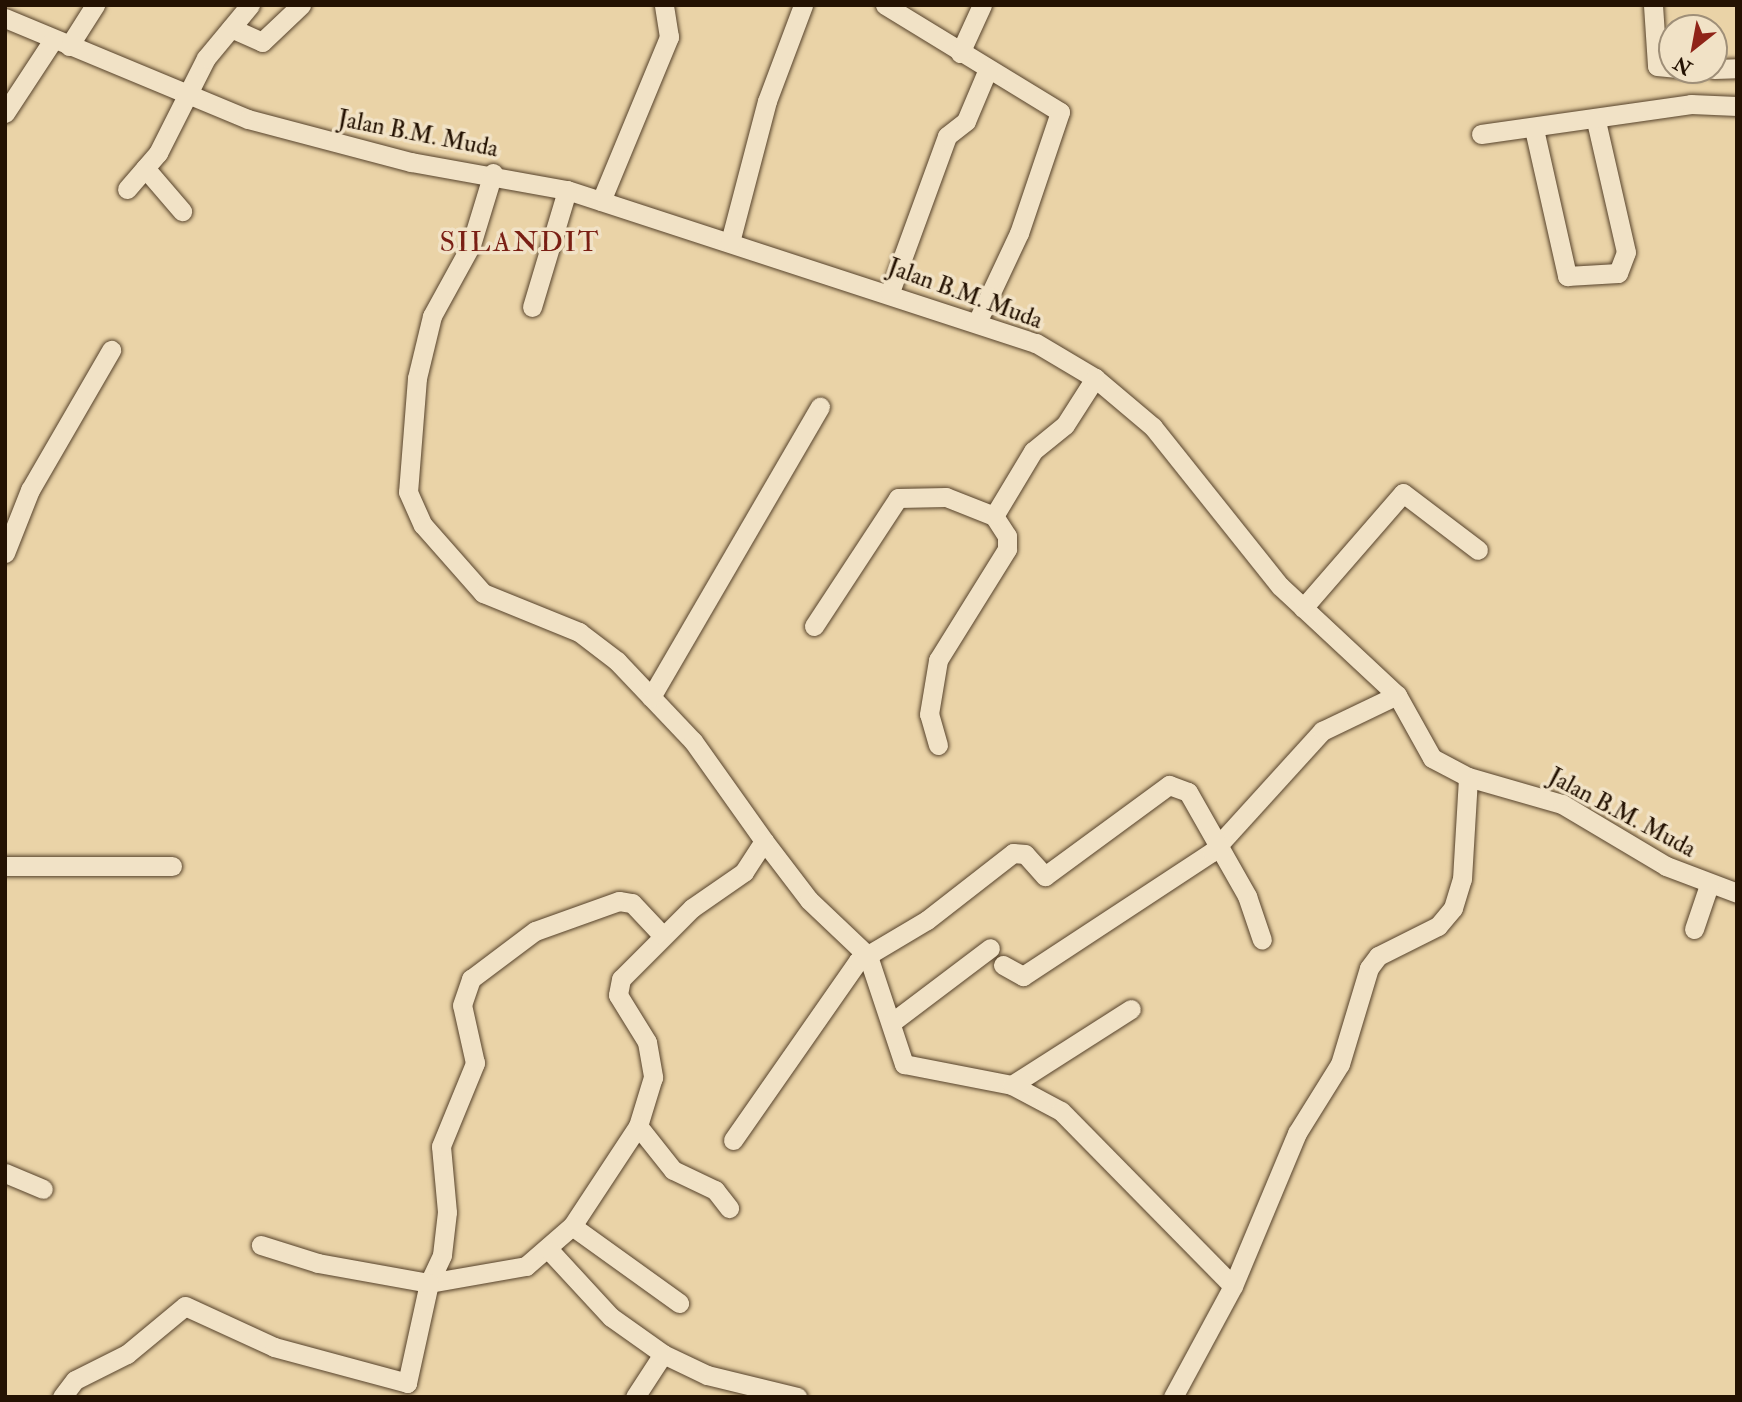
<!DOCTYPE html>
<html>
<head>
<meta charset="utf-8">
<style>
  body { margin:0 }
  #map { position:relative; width:1742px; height:1402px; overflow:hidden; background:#ead3a7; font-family:"IM FELL Double Pica",serif }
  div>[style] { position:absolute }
  .roads { filter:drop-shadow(0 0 2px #56422b) drop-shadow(0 0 2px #56422b) }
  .minor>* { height:19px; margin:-9.5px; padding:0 9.5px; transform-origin:9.5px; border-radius:9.5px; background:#f1e2c6 }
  span { translate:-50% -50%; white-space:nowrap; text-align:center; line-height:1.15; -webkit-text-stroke:7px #f1e2c6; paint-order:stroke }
  .street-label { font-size:24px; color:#241202 }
  .quarter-label { font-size:28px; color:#7a1f14; letter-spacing:2px }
  .frame { position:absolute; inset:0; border:7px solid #241202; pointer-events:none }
  .north { position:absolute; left:1658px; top:14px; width:70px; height:70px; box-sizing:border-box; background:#f1e2c6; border:2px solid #9f8f78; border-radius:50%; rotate:211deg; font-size:19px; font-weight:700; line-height:28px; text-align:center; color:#241202 }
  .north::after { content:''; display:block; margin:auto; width:24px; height:32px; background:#8f2418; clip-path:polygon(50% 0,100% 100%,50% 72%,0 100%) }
</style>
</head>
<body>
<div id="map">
  <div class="roads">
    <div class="minor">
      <div style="left:885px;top:5px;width:205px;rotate:31.4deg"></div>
      <div style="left:1060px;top:112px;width:128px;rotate:108.7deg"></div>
      <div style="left:1019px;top:233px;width:96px;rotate:115.2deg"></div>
      <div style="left:1653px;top:5px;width:61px;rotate:86.2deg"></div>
      <div style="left:1657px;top:66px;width:41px;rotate:5.6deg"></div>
      <div style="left:5px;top:18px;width:263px;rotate:22.6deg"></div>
      <div style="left:248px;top:119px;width:169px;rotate:14.8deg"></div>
      <div style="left:411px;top:162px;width:158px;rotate:10.2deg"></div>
      <div style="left:567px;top:190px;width:493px;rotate:18.1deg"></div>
      <div style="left:1036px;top:343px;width:69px;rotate:30.7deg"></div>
      <div style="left:1095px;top:378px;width:76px;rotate:40.2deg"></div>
      <div style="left:1153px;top:427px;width:203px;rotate:51.4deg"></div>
      <div style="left:1280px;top:586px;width:160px;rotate:43deg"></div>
      <div style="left:1397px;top:695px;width:72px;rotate:60.9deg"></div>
      <div style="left:1432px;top:758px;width:41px;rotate:27.8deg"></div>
      <div style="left:1468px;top:777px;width:98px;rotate:16deg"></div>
      <div style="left:1562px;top:804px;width:121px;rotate:30.8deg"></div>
      <div style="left:1666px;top:866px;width:76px;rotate:20.8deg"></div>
      <div style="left:231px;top:28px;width:34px;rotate:24deg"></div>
      <div style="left:262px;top:42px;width:54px;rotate:-43.5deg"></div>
      <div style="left:69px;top:46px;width:49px;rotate:-57.6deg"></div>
      <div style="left:960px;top:53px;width:53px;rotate:-65.4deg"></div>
      <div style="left:1714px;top:69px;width:23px;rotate:-2deg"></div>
      <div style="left:5px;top:113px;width:87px;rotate:-56.7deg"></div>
      <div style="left:1534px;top:129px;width:151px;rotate:77.3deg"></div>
      <div style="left:1567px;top:276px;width:51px;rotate:-3.4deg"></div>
      <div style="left:1618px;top:273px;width:22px;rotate:-69deg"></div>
      <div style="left:1626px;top:252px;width:134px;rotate:-102.9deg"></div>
      <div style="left:1481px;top:134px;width:212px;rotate:-8.1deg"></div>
      <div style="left:1691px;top:104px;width:46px;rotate:2.5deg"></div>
      <div style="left:145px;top:168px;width:57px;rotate:49.3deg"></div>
      <div style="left:493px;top:173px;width:75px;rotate:107deg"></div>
      <div style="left:471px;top:245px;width:81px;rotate:118.8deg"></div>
      <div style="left:432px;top:316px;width:64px;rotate:103.6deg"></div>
      <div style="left:417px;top:378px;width:114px;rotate:94.5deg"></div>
      <div style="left:408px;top:492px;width:36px;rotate:66deg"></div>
      <div style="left:423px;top:525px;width:91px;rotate:48.6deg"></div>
      <div style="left:483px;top:593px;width:104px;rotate:22.1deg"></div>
      <div style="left:579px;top:632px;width:48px;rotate:37.3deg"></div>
      <div style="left:617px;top:661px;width:110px;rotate:46.5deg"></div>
      <div style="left:693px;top:741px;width:123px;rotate:54.6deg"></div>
      <div style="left:764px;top:841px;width:37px;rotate:123deg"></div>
      <div style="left:744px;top:872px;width:63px;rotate:145.3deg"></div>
      <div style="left:692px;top:908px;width:100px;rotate:135deg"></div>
      <div style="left:621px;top:979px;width:16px;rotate:101deg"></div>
      <div style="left:618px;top:995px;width:55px;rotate:58.3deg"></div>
      <div style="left:647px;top:1042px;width:36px;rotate:80deg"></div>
      <div style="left:653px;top:1077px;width:51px;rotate:107deg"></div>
      <div style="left:638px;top:1126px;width:120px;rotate:123.4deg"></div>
      <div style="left:572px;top:1226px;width:61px;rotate:139deg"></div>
      <div style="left:526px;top:1266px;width:98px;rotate:170.1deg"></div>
      <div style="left:429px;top:1283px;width:31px;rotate:-65deg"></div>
      <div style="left:442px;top:1255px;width:43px;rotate:-83.4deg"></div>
      <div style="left:447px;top:1212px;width:66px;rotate:-95.2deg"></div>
      <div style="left:441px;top:1146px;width:90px;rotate:-67.7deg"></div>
      <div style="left:475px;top:1063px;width:59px;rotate:-102.6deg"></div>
      <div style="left:462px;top:1005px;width:28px;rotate:-71deg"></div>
      <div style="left:471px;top:979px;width:80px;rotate:-36.9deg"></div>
      <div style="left:535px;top:931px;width:89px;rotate:-19.7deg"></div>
      <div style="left:619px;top:901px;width:13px;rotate:9deg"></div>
      <div style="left:632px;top:903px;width:44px;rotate:46.8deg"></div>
      <div style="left:127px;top:189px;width:48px;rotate:-49.3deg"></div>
      <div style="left:158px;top:153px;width:106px;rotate:-63.2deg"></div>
      <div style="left:206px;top:58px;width:69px;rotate:-50.3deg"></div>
      <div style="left:601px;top:201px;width:178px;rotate:-67.5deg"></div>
      <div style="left:669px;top:37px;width:32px;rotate:-99deg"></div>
      <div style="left:730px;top:242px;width:146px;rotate:-75.3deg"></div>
      <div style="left:767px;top:101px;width:103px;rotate:-69.4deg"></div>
      <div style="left:890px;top:292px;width:166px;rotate:-69.9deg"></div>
      <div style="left:947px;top:136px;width:24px;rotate:-38deg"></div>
      <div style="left:966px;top:121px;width:56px;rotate:-67.1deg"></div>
      <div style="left:532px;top:307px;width:122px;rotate:-73.3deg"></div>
      <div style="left:5px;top:553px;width:68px;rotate:-68.4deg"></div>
      <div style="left:30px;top:490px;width:162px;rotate:-59.9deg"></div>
      <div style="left:1303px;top:608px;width:152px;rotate:-49deg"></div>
      <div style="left:1403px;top:493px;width:94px;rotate:37.2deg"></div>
      <div style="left:814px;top:626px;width:153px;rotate:-56.7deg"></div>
      <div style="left:898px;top:498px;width:48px;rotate:-1.2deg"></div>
      <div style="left:946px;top:497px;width:52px;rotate:21.6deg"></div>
      <div style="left:651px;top:697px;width:336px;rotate:-59.8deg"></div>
      <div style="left:938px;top:745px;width:32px;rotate:-106deg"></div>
      <div style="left:929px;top:714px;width:55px;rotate:-80.5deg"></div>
      <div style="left:938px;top:660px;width:131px;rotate:-58.1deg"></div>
      <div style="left:1007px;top:549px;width:13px;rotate:-90deg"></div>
      <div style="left:1007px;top:536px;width:24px;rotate:-123deg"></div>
      <div style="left:994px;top:516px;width:76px;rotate:-59deg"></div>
      <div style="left:1033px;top:451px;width:41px;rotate:-39.1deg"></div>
      <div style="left:1065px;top:425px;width:56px;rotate:-57.4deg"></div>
      <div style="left:764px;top:841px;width:74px;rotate:52.7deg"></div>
      <div style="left:809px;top:900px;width:81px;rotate:43.5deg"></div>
      <div style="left:868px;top:956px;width:114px;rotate:71.6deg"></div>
      <div style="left:904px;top:1064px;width:110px;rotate:11deg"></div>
      <div style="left:1012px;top:1085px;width:55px;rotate:28deg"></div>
      <div style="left:1061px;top:1111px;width:245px;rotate:45.5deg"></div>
      <div style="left:5px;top:866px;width:167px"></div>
      <div style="left:1694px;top:929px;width:46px;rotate:-71.2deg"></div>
      <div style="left:1003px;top:965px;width:23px;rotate:29deg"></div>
      <div style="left:1023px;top:976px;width:226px;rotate:-33.3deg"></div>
      <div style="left:1212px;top:852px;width:164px;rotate:-47.7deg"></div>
      <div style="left:1322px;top:731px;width:83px;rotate:-25.6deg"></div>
      <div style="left:891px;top:1023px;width:124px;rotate:-37.1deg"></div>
      <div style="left:1012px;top:1085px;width:141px;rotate:-32.6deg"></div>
      <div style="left:638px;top:1126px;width:56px;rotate:51.5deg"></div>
      <div style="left:673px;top:1170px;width:47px;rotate:25.5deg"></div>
      <div style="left:715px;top:1190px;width:23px;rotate:52deg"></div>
      <div style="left:733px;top:1140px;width:218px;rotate:-55.1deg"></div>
      <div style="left:858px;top:961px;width:80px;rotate:-30.7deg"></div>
      <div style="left:927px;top:920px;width:109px;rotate:-37.9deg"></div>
      <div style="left:1013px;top:853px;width:12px;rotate:5deg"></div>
      <div style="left:1025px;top:854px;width:30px;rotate:48deg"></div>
      <div style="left:1045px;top:876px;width:154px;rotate:-36.3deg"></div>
      <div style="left:1169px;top:785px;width:20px;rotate:20deg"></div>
      <div style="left:1188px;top:792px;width:120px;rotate:60.4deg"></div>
      <div style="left:1247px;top:896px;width:46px;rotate:71.2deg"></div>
      <div style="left:5px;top:1173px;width:41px;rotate:22.8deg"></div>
      <div style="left:572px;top:1226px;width:132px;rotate:35.7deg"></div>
      <div style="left:550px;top:1251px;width:90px;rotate:47.3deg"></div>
      <div style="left:611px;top:1317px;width:64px;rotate:35.4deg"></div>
      <div style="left:663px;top:1354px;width:51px;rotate:123.1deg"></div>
      <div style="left:663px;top:1354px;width:49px;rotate:25.5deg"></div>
      <div style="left:707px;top:1375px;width:93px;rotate:13.7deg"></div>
      <div style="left:62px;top:1397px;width:21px;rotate:-53deg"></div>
      <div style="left:75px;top:1380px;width:58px;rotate:-26.6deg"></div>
      <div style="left:127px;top:1354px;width:75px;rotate:-39.6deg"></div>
      <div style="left:185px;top:1306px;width:98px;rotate:24.7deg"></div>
      <div style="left:274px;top:1347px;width:138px;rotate:15.1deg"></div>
      <div style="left:407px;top:1383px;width:102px;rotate:-77.6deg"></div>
      <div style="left:429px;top:1283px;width:113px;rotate:-169.8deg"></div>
      <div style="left:318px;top:1263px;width:60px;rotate:-162.5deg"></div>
      <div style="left:1173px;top:1397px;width:126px;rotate:-61.6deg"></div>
      <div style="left:1233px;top:1286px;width:166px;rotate:-67.3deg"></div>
      <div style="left:1297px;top:1133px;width:81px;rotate:-58.1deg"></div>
      <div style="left:1340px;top:1064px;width:100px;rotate:-73.2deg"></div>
      <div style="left:1369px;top:968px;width:15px;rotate:-53deg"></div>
      <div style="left:1378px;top:956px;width:67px;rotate:-26.6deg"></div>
      <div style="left:1438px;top:926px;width:23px;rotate:-50deg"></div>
      <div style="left:1453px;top:908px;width:30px;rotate:-73deg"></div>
      <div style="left:1462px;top:879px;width:102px;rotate:-86.6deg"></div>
    </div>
  </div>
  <div class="street-label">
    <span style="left:418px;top:134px;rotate:11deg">Jalan B.M. Muda</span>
    <span style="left:965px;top:294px;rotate:20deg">Jalan B.M. Muda</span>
    <span style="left:1622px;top:813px;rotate:28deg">Jalan B.M. Muda</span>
  </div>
  <div class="quarter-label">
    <span style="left:520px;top:243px">SILANDIT</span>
  </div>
  <div class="frame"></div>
  <div class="north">N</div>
</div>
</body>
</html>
